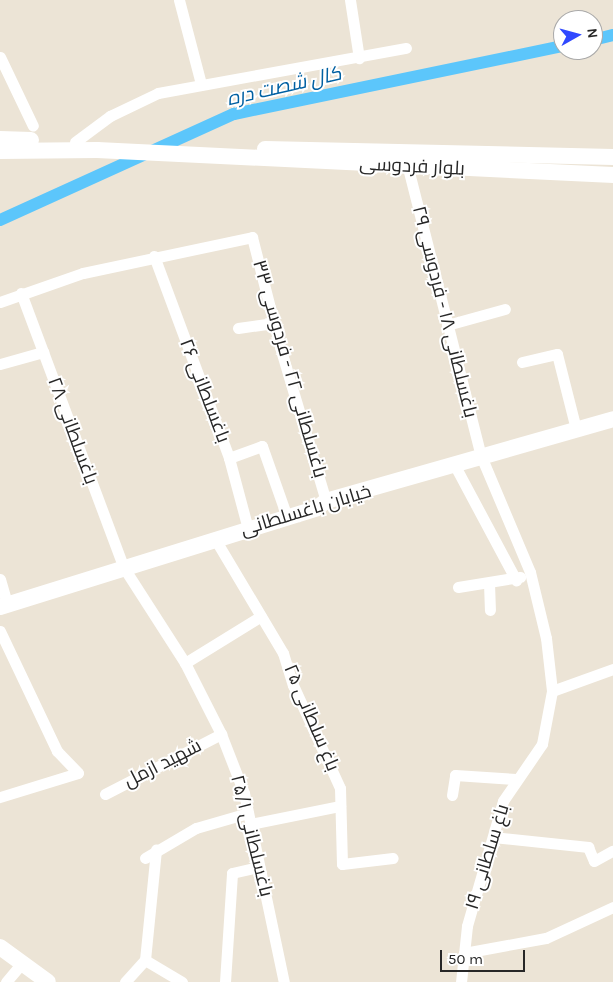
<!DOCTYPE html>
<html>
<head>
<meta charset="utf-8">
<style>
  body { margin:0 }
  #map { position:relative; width:613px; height:982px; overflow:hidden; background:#ece4d6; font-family:Karla,Cairo,sans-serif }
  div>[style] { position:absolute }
  .canal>* { height:12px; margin:-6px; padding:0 6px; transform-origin:6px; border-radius:6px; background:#5cc6fb }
  .street>* { height:11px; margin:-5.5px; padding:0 5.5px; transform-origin:5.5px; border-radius:5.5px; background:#fff }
  .secondary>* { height:16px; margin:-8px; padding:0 8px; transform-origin:8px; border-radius:8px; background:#fff }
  span { translate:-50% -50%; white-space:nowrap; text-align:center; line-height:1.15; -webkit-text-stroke:4px #fff; paint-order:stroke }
  .street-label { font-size:19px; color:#272727 }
  .water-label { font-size:20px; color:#0060a2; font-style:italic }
  .north { position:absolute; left:553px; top:10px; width:50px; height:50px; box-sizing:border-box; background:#fff; border:1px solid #a9a9a9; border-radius:50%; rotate:83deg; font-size:14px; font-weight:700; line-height:20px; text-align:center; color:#272727 }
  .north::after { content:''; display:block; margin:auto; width:18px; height:22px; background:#3049ff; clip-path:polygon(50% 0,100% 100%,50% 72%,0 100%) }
  .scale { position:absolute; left:440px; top:950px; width:85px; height:22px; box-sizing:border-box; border:2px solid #272727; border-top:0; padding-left:6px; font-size:15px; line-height:18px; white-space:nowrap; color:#272727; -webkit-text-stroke:4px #fff; paint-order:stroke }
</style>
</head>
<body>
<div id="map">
  <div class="canal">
    <div style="left:593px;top:40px;width:21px;rotate:-14deg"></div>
    <div style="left:0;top:220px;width:257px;rotate:-24.4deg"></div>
    <div style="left:234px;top:114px;width:336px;rotate:-11.7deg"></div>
  </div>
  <div class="street">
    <div style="left:179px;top:0;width:87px;rotate:75.3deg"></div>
    <div style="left:350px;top:0;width:59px;rotate:81.2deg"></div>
    <div style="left:0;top:57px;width:76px;rotate:64.4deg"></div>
    <div style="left:75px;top:142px;width:44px;rotate:-36.6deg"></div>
    <div style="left:110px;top:116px;width:53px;rotate:-25.6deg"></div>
    <div style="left:158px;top:93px;width:252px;rotate:-10.3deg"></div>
    <div style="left:408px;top:168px;width:297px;rotate:75.8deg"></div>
    <div style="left:481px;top:456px;width:126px;rotate:67.1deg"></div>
    <div style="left:530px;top:572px;width:68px;rotate:76.4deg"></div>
    <div style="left:546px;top:638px;width:53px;rotate:83.5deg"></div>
    <div style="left:552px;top:691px;width:54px;rotate:100.7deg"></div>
    <div style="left:542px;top:744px;width:69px;rotate:124.4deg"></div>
    <div style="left:503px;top:801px;width:130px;rotate:106.1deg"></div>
    <div style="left:467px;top:926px;width:56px;rotate:96.1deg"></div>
    <div style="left:154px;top:256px;width:215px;rotate:69.6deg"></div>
    <div style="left:229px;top:458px;width:73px;rotate:75deg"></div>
    <div style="left:21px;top:293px;width:294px;rotate:69.5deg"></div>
    <div style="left:124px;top:568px;width:113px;rotate:57.3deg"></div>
    <div style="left:185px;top:663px;width:80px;rotate:63.1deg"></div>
    <div style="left:221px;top:734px;width:63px;rotate:68.7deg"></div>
    <div style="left:244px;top:793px;width:193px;rotate:78.1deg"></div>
    <div style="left:0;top:302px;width:88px;rotate:-19.3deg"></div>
    <div style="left:83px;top:273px;width:173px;rotate:-12deg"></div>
    <div style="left:252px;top:237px;width:114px;rotate:75.7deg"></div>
    <div style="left:280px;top:347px;width:161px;rotate:73.4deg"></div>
    <div style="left:447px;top:325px;width:60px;rotate:-15.4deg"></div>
    <div style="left:238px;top:328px;width:36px;rotate:-8deg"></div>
    <div style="left:522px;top:362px;width:36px;rotate:-13deg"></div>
    <div style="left:557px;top:354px;width:77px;rotate:75.8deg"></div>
    <div style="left:0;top:364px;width:45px;rotate:-15.6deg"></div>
    <div style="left:229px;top:458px;width:35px;rotate:-20deg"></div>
    <div style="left:262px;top:446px;width:75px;rotate:70.6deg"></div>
    <div style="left:454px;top:464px;width:132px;rotate:61.9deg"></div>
    <div style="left:215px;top:539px;width:133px;rotate:59.2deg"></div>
    <div style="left:283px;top:653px;width:34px;rotate:73deg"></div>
    <div style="left:293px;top:685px;width:113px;rotate:65.5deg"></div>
    <div style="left:340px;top:788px;width:76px;rotate:88.5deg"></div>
    <div style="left:342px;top:864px;width:51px;rotate:-6.7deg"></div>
    <div style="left:0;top:579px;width:26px;rotate:74deg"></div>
    <div style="left:489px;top:583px;width:27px;rotate:88deg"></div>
    <div style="left:458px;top:587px;width:63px;rotate:-9.2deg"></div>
    <div style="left:0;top:631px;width:133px;rotate:64.6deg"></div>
    <div style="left:57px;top:751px;width:30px;rotate:46deg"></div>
    <div style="left:78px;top:773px;width:82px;rotate:162.9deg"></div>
    <div style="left:185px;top:663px;width:89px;rotate:-31.7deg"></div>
    <div style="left:552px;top:691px;width:65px;rotate:-19.8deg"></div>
    <div style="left:105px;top:794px;width:131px;rotate:-27.3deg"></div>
    <div style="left:452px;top:795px;width:20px;rotate:-81deg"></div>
    <div style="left:455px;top:775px;width:61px;rotate:3.8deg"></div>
    <div style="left:250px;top:824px;width:92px;rotate:-11.3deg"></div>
    <div style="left:493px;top:837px;width:96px;rotate:6deg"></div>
    <div style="left:588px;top:847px;width:15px;rotate:67deg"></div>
    <div style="left:594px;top:861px;width:21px;rotate:-29deg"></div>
    <div style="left:145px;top:858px;width:59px;rotate:-30.5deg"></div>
    <div style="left:196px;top:828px;width:54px;rotate:-16.1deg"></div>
    <div style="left:464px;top:953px;width:83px;rotate:-10.4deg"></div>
    <div style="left:546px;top:938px;width:74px;rotate:-24.8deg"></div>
    <div style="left:145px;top:960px;width:43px;rotate:30.7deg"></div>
    <div style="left:6px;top:982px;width:23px;rotate:-50deg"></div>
    <div style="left:125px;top:982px;width:30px;rotate:-48deg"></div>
    <div style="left:145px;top:960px;width:111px;rotate:-84.3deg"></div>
    <div style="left:225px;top:982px;width:109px;rotate:-86.3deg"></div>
    <div style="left:232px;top:873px;width:28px;rotate:-13deg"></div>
  </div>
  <div class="secondary">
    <div style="left:0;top:139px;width:31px;rotate:2deg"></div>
    <div style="left:265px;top:149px;width:348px;rotate:1.3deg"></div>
    <div style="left:0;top:151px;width:97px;rotate:-0.6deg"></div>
    <div style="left:97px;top:150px;width:517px;rotate:2.77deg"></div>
    <div style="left:0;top:607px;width:332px;rotate:-17.3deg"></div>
    <div style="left:317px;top:508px;width:11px;rotate:-38deg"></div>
    <div style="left:326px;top:501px;width:298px;rotate:-15.9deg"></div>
    <div style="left:0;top:947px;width:59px;rotate:36.1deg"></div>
  </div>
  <div class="street-label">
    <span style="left:412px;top:167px;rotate:3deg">بلوار فردوسی</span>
    <span style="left:444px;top:312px;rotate:76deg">باغسلطانی ۱۸ - فردوسی ۲۹</span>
    <span style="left:289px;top:369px;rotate:74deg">باغسلطانی ۲۲ - فردوسی ۳۳</span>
    <span style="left:204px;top:391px;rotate:69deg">باغسلطانی ۲۶</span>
    <span style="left:72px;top:431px;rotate:70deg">باغسلطانی ۲۸</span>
    <span style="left:306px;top:511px;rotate:-17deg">خیابان باغسلطانی</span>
    <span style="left:311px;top:718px;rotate:67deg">باغ سلطانی ۲۵</span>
    <span style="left:163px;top:764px;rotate:-27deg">شهید ازمل</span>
    <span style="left:251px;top:836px;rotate:76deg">باغسلطانی ۲۵/۱</span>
    <span style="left:488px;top:857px;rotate:-73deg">باغ سلطانی ۱۹</span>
  </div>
  <div class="water-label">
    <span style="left:284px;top:86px;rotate:-13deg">کال شصت دره</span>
  </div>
  <div class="north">N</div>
  <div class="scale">50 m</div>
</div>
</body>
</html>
